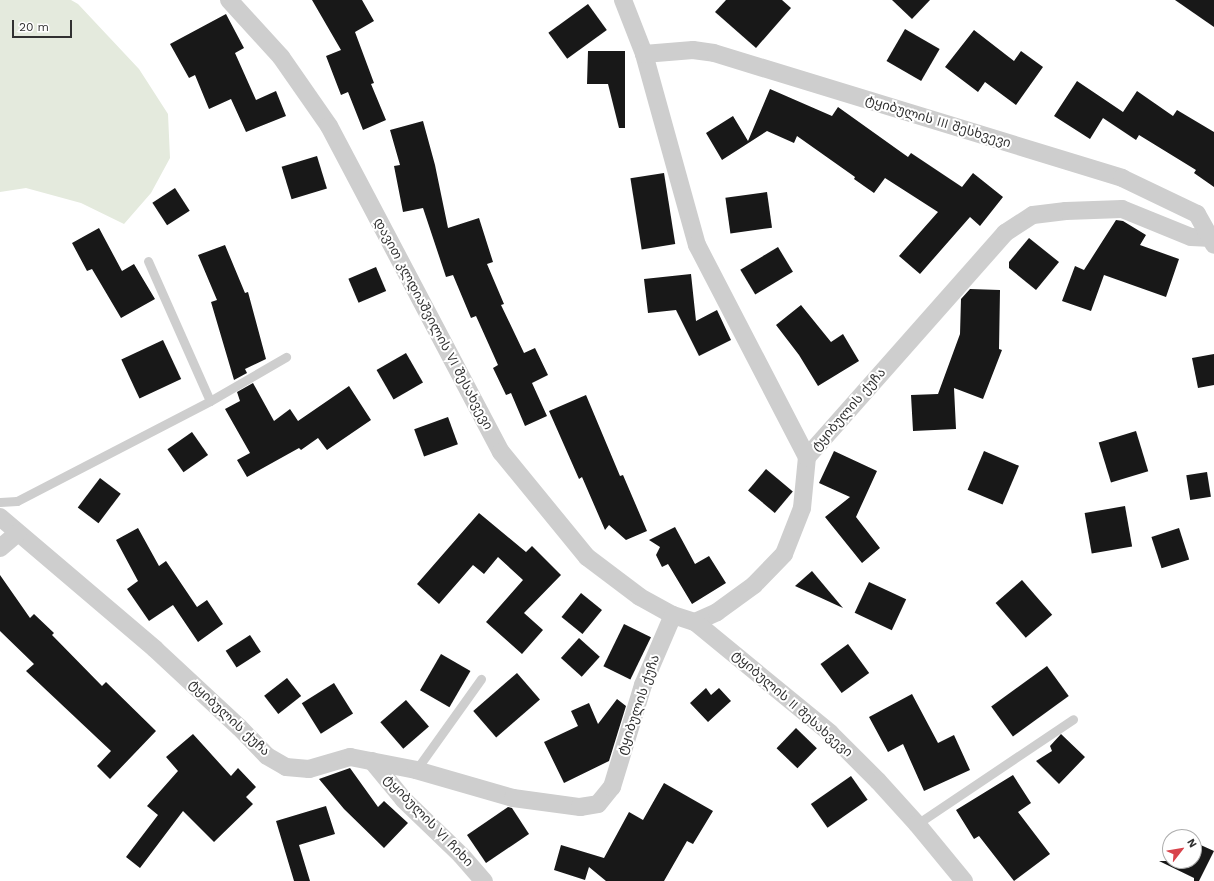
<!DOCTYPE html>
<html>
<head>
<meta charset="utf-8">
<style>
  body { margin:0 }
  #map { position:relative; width:1214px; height:881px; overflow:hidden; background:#fff; font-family:"Work Sans","Noto Sans Georgian",sans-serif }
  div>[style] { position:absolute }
  .green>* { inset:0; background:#e4eadd }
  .building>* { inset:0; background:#181818; transform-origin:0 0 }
  .lane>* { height:9px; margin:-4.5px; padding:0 4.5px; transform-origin:4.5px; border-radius:4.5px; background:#cecece }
  .street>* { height:18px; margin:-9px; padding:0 9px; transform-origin:9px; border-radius:9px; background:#cecece }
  span { translate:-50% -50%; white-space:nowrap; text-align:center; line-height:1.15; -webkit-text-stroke:4px #fff; paint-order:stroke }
  .street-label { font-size:13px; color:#313131 }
  .north { position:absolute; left:1162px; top:829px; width:40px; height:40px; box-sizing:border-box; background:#fff; border:1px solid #adadad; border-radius:50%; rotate:59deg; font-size:11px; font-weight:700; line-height:16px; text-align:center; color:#313131 }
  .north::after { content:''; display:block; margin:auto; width:14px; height:18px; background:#d8434b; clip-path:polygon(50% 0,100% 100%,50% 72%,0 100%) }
  .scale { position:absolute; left:12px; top:20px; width:60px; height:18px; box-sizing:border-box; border:2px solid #313131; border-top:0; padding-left:5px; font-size:12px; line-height:14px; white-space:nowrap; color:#313131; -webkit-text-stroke:3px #fff; paint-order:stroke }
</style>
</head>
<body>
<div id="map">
  <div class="green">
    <div style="clip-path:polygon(0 0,71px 0,78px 4px,139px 69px,168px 114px,170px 158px,151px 193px,124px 224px,81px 203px,26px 188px,0 192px)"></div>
  </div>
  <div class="building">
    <div style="clip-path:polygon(312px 0,362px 0,374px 21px,355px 32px,374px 83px,371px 84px,386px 120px,363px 130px,348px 92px,341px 95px,326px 56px,341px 50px)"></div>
    <div style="clip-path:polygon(726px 0,782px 0,791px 8px,756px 48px,715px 12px)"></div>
    <div style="clip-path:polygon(892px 0,930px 0,912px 19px)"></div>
    <div style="clip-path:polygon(1175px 0,1214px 0,1214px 27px)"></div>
    <div style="left:588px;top:4px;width:32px;height:49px;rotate:54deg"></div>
    <div style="clip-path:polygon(226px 14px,244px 48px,235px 53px,256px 100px,276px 91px,286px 116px,246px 132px,231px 99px,209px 109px,195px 75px,189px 78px,170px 44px)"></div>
    <div style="left:905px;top:29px;width:40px;height:37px;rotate:30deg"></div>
    <div style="clip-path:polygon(974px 30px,1014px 61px,1021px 51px,1043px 67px,1016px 105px,985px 82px,978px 92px,945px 67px)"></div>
    <div style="clip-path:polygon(588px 51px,625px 51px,625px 128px,619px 128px,608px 84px,587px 84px)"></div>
    <div style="clip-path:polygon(1077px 81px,1123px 112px,1137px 91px,1173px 116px,1177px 110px,1214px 132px,1214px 187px,1194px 173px,1196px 170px,1139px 135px,1136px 140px,1103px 118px,1090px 139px,1054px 116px)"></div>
    <div style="clip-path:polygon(770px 89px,832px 116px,838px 107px,908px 157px,911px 153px,962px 187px,973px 173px,1003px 197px,980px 226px,970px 217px,920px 274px,899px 256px,938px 212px,885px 178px,874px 193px,854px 179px,855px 177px,797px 136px,794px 143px,767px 131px,722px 160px,706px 133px,733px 116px,748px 141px)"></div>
    <div style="clip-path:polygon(423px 121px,435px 165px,448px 228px,479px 218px,493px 262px,487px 264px,504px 304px,501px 305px,524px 353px,535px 348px,548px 375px,532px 383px,547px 416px,525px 426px,511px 393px,506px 395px,493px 368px,498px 365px,476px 316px,471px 318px,453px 275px,446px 277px,423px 208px,403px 212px,394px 166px,400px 165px,390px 130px)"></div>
    <div style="left:317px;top:156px;width:34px;height:37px;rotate:73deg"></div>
    <div style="left:664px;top:173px;width:72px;height:34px;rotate:81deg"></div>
    <div style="left:175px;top:188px;width:27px;height:27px;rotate:57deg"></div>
    <div style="left:767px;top:192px;width:36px;height:42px;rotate:82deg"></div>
    <div style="clip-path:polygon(1116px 220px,1123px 221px,1146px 235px,1140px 245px,1179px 259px,1166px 297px,1104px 275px,1091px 311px,1062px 301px,1075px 266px,1084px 270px)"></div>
    <div style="clip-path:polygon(99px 228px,122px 271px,134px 264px,155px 299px,121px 318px,92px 269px,87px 271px,72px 243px)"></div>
    <div style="clip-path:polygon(1029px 238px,1059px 262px,1036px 290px,1009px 268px,1009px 262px)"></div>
    <div style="clip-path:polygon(225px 245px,245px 293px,248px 292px,266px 359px,245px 369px,247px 373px,234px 380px,211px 302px,217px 300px,198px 255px)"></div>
    <div style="left:778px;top:247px;width:29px;height:44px;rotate:59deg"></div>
    <div style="left:376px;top:267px;width:26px;height:30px;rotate:67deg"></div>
    <div style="clip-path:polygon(691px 274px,696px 321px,717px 310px,731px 340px,699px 356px,676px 310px,648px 313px,644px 279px)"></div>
    <div style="clip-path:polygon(970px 289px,1000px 290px,999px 349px,1002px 350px,983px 399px,954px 388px,956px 429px,913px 431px,911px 395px,938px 394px,960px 334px,961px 299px)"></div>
    <div style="clip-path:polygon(801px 305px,831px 342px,843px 334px,859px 361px,818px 386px,799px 355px,776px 325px)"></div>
    <div style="left:163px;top:340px;width:43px;height:46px;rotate:65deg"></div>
    <div style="left:406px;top:353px;width:34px;height:34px;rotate:60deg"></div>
    <div style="clip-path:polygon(1214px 354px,1214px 385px,1198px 388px,1192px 358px)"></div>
    <div style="clip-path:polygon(253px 383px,274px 421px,290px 409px,298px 421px,349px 386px,371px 420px,327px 450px,318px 438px,301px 450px,299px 448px,247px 477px,237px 460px,250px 453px,225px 409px,240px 401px,237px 392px)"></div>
    <div style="clip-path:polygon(586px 395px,620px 476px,623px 475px,647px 531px,626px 540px,609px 525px,605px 530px,582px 477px,579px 479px,549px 411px)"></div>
    <div style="left:448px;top:417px;width:29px;height:36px;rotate:70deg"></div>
    <div style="left:1136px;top:431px;width:42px;height:39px;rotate:73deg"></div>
    <div style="left:192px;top:432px;width:28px;height:30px;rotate:55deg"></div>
    <div style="clip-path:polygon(834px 451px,877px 471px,856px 517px,880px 548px,862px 563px,825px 517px,850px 497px,819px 483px)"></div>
    <div style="left:984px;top:451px;width:38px;height:42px;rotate:23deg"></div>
    <div style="left:766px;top:469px;width:35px;height:28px;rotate:40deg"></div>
    <div style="left:1207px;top:472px;width:25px;height:21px;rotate:81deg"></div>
    <div style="left:100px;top:478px;width:26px;height:37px;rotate:37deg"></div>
    <div style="left:1125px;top:506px;width:41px;height:41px;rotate:80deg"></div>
    <div style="clip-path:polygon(479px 513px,526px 552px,532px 546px,561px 575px,524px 613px,543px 630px,522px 654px,486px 622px,523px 580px,498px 557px,484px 574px,473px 565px,439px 604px,417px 584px)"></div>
    <div style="clip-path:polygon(675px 527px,695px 564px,709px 556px,726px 583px,692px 604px,668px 564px,662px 567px,656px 555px,660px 547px,649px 540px)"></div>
    <div style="clip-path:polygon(138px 528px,159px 566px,166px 561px,197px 607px,207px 600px,223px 624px,198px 642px,173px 605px,149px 621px,127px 589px,138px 581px,116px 540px)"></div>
    <div style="left:1179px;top:528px;width:33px;height:29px;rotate:72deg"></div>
    <div style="clip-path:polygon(812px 571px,843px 608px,795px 586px)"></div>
    <div style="clip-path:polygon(0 575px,30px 618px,34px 614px,54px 633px,52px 635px,102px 686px,106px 682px,156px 731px,110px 779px,97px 766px,111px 751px,26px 671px,34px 664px,0 631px)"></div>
    <div style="left:1022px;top:580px;width:46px;height:35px;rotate:49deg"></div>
    <div style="left:869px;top:582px;width:41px;height:34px;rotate:25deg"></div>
    <div style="left:581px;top:593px;width:27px;height:31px;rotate:39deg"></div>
    <div style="left:624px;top:624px;width:30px;height:47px;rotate:26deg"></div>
    <div style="left:250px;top:635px;width:20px;height:29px;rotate:57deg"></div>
    <div style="left:579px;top:638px;width:28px;height:27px;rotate:42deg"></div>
    <div style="left:848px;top:644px;width:36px;height:34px;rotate:54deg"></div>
    <div style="left:441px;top:654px;width:34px;height:42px;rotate:30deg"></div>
    <div style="left:1047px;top:666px;width:37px;height:69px;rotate:54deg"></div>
    <div style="left:517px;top:673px;width:35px;height:58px;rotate:49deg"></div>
    <div style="left:287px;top:678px;width:23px;height:29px;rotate:52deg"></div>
    <div style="left:334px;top:683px;width:36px;height:38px;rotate:58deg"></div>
    <div style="clip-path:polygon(706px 688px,711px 695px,719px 688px,731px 701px,708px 722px,690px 703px)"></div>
    <div style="clip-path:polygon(912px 694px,938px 743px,954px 735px,970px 770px,924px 791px,903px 744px,888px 752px,869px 717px)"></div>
    <div style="clip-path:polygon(617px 699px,626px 706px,609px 761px,564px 783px,544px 742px,578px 726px,571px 711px,589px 703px,598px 724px)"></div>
    <div style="left:406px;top:700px;width:35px;height:34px;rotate:49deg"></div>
    <div style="left:796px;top:728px;width:29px;height:28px;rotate:44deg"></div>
    <div style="clip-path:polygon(193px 734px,231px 776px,238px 768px,256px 787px,246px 797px,253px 804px,214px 842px,183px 811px,140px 868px,126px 857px,158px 815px,147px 806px,178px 771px,166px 757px)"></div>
    <div style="clip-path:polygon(1061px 734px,1085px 757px,1059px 784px,1036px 761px,1052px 751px,1050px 746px)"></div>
    <div style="clip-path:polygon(350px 768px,378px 807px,384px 801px,408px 823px,384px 848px,344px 809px,319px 779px)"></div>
    <div style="clip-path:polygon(1013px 775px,1031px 803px,1018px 812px,1050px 854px,1014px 881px,979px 836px,974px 839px,956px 810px)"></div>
    <div style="left:851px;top:776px;width:29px;height:49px;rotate:55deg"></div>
    <div style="clip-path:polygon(664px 783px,713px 811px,693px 844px,687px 841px,664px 881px,606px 881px,589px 867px,585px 880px,554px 870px,561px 845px,604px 858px,629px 812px,643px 820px)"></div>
    <div style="clip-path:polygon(326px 806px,335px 834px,299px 845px,310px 881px,294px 881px,276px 821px)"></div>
    <div style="clip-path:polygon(508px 807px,512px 808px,529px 834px,486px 863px,467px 835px)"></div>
    <div style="clip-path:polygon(1194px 842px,1214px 851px,1199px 881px,1194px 881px,1194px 878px,1159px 861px,1194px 861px)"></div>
  </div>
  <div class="lane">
    <div style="left:148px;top:261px;width:153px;rotate:66.1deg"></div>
    <div style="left:0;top:502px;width:17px;rotate:-3deg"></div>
    <div style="left:17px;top:501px;width:217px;rotate:-27.4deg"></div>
    <div style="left:210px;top:401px;width:88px;rotate:-30.1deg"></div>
    <div style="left:416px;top:770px;width:112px;rotate:-54.5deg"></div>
    <div style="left:917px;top:824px;width:188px;rotate:-33.9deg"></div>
  </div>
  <div class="street">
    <div style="left:229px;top:0;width:77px;rotate:47.6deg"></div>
    <div style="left:281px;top:57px;width:84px;rotate:55.2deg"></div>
    <div style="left:329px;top:126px;width:369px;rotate:62.2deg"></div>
    <div style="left:501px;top:452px;width:136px;rotate:50.7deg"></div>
    <div style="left:587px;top:557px;width:66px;rotate:37deg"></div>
    <div style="left:640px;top:597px;width:38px;rotate:29deg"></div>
    <div style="left:673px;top:615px;width:23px;rotate:18deg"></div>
    <div style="left:695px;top:622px;width:24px;rotate:-24deg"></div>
    <div style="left:717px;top:612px;width:46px;rotate:-36.1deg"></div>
    <div style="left:754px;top:585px;width:43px;rotate:-45.9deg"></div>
    <div style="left:784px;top:554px;width:49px;rotate:-68.6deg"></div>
    <div style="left:802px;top:508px;width:51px;rotate:-84.4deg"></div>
    <div style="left:807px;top:457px;width:299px;rotate:-48.5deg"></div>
    <div style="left:1005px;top:233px;width:33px;rotate:-33deg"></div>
    <div style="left:1033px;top:215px;width:33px;rotate:-7deg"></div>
    <div style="left:1066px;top:211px;width:56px;rotate:-2deg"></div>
    <div style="left:1122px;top:209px;width:74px;rotate:22.1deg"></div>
    <div style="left:1191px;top:237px;width:21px;rotate:3deg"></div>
    <div style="left:623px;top:0;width:58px;rotate:68.7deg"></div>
    <div style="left:644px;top:54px;width:198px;rotate:74.5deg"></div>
    <div style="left:697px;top:245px;width:239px;rotate:62.6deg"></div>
    <div style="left:644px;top:54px;width:49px;rotate:-4.7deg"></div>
    <div style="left:693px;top:50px;width:21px;rotate:8deg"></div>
    <div style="left:714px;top:53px;width:427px;rotate:17deg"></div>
    <div style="left:1122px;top:178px;width:83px;rotate:25.6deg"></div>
    <div style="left:1197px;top:214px;width:35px;rotate:61deg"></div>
    <div style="left:0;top:517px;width:204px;rotate:40.4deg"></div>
    <div style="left:155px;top:649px;width:115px;rotate:42.9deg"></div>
    <div style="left:239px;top:727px;width:40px;rotate:46deg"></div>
    <div style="left:267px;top:756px;width:22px;rotate:30deg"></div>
    <div style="left:286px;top:767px;width:23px;rotate:5deg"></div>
    <div style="left:309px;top:769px;width:43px;rotate:-16.3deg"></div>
    <div style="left:350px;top:757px;width:67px;rotate:11.1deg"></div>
    <div style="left:416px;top:770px;width:101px;rotate:16.1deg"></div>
    <div style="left:513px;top:798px;width:68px;rotate:7.7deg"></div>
    <div style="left:580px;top:807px;width:18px;rotate:-9deg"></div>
    <div style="left:598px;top:804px;width:22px;rotate:-51deg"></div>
    <div style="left:612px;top:787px;width:107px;rotate:-73.1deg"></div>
    <div style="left:643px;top:685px;width:76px;rotate:-66.8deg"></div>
    <div style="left:0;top:548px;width:23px;rotate:-40deg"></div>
    <div style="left:695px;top:622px;width:175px;rotate:39.4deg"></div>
    <div style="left:830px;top:733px;width:68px;rotate:45deg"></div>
    <div style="left:878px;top:781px;width:58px;rotate:47.8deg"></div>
    <div style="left:917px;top:824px;width:74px;rotate:50.5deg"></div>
    <div style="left:372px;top:761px;width:50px;rotate:50.6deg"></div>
    <div style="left:404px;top:800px;width:79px;rotate:44deg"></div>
    <div style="left:461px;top:855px;width:35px;rotate:49deg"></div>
  </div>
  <div class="street-label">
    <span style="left:938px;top:122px;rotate:17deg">ტყიბულის III შესხვევი</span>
    <span style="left:433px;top:324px;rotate:62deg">დავით კლდიაშვილის VI შესახვევი</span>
    <span style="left:849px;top:410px;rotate:-49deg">ტყიბულის ქუჩა</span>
    <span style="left:792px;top:704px;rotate:41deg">ტყიბულის II შესახვევი</span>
    <span style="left:639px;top:705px;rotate:-71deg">ტყიბულის ქუჩა</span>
    <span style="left:229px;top:718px;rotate:43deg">ტყიბულის ქუჩა</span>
    <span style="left:428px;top:821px;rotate:46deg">ტყიბულის VI ჩიხი</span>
  </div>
  <div class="north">N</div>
  <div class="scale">20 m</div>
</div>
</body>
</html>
